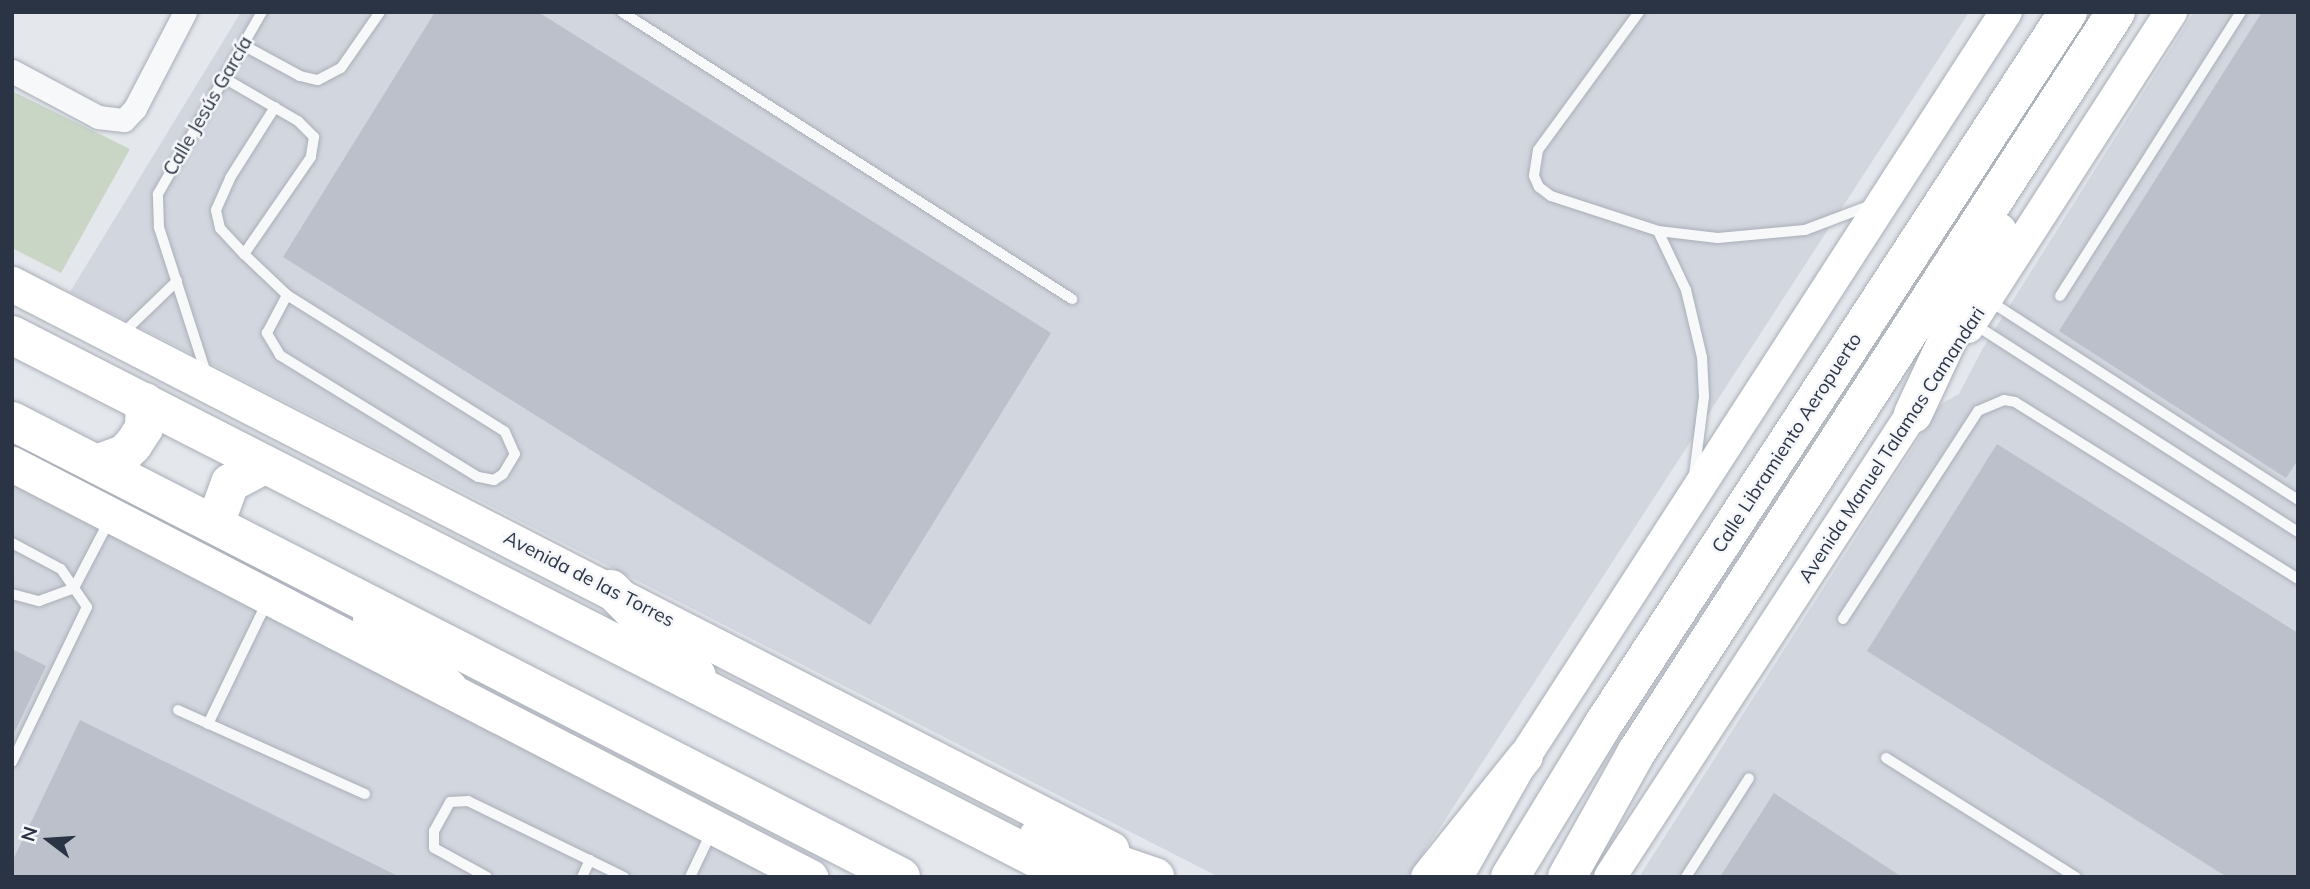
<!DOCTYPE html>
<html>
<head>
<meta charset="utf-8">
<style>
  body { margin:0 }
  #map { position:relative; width:2310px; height:889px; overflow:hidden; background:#e4e7ec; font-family:Mulish,sans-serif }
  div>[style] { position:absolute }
  .built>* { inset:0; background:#d2d6de }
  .green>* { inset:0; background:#c9d6c5 }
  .building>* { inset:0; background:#bbc0ca }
  .roads { filter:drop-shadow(0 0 2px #a9aeb7) drop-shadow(0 0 2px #a9aeb7) }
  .lane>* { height:10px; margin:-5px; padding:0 5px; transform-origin:5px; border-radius:5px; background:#f7f8fa }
  .street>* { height:23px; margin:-11.5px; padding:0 11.5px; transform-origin:11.5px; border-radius:11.5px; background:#f7f8fa }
  .secondary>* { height:32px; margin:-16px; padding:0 16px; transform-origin:16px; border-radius:16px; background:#fff }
  .primary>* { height:35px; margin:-17.5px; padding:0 17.5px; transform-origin:17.5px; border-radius:17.5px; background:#fff }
  .highway>* { height:38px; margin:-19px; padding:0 19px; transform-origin:19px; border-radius:19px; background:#fff }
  span { translate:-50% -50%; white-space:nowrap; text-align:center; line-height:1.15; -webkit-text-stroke:5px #f4f6f9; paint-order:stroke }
  .street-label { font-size:19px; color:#2b3445 }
  .frame { position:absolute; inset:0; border:14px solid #2b3445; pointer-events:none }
  .north { position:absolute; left:14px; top:805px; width:70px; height:70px; -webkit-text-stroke:5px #f4f6f9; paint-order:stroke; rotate:287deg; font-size:19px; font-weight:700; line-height:28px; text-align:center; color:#2b3445 }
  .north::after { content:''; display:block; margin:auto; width:24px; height:32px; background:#2b3445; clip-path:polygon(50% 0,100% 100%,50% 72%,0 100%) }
</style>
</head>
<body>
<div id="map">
  <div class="built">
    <div style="clip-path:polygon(241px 12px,1969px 12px,1408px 877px,1219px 877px,70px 292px)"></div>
    <div style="clip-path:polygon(2194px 12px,2298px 12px,2298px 877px,1639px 877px,1941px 404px,1959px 394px,1983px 348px)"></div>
    <div style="clip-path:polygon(12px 481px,769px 871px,770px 877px,12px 877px)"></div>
  </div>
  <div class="green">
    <div style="clip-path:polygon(12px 91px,130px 149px,61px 273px,12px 248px)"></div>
  </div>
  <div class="building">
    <div style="clip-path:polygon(435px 12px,538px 12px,1051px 333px,870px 625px,283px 257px)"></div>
    <div style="clip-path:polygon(2262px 12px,2298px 12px,2298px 460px,2286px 478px,2059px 331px)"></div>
    <div style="clip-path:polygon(1997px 444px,2298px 633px,2298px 877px,2227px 877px,1867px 651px)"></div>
    <div style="clip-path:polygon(12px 649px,46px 666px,12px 737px)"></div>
    <div style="clip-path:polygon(80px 720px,400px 877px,12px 877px,12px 862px)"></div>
    <div style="clip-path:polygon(1774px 793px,1902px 877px,1720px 877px)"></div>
  </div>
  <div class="roads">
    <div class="lane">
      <div style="left:622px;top:12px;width:534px;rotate:32.53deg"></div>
      <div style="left:1639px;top:12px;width:171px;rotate:126.2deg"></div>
      <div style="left:1538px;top:150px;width:26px;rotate:99deg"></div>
      <div style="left:1534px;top:176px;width:12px;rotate:66deg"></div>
      <div style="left:1539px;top:187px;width:15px;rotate:37deg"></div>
      <div style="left:1551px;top:196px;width:113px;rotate:18.1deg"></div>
      <div style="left:1658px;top:231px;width:60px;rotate:6.7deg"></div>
      <div style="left:1718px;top:238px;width:87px;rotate:-5.3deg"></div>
      <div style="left:1805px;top:230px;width:71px;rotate:-20.7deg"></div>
      <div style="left:243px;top:45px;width:65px;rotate:28.5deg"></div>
      <div style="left:300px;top:76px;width:18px;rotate:13deg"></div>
      <div style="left:318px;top:80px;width:26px;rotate:-28deg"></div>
      <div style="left:341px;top:68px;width:68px;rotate:-55.1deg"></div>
      <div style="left:224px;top:78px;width:86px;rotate:30.2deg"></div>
      <div style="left:298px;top:121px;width:23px;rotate:45deg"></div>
      <div style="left:314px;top:137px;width:20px;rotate:99deg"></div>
      <div style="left:311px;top:157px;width:118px;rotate:124.6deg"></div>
      <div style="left:244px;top:254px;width:59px;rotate:43.6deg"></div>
      <div style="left:287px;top:295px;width:257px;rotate:32.1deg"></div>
      <div style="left:505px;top:432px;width:24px;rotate:66deg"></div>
      <div style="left:515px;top:454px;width:23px;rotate:121deg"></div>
      <div style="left:503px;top:474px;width:11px;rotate:146deg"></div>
      <div style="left:494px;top:480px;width:16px;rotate:-169deg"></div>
      <div style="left:478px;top:477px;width:233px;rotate:-148.4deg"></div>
      <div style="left:280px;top:355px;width:26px;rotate:-121deg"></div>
      <div style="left:267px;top:333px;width:43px;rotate:-62.2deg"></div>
      <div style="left:1658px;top:231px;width:65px;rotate:64.6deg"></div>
      <div style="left:1686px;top:290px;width:69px;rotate:76.6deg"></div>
      <div style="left:1702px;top:357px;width:40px;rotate:87.1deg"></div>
      <div style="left:1704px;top:397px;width:79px;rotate:97.3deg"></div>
      <div style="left:244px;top:254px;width:35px;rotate:-133deg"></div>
      <div style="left:220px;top:228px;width:18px;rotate:-103deg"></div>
      <div style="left:216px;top:210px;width:35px;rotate:-66deg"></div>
      <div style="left:230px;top:178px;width:84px;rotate:-57.6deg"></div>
      <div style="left:2060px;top:296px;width:337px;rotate:-57.5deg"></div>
      <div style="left:1988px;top:300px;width:369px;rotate:32.8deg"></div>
      <div style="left:1974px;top:324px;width:385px;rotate:32.7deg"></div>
      <div style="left:121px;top:335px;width:78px;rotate:-44deg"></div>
      <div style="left:207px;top:376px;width:157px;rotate:-107.9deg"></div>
      <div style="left:159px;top:227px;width:33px;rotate:-92deg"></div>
      <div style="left:158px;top:194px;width:210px;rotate:-60.3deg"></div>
      <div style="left:12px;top:543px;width:55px;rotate:28deg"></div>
      <div style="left:61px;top:569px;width:46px;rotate:55.6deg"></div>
      <div style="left:87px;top:607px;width:172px;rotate:115.8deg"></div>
      <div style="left:12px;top:594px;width:28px;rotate:15deg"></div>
      <div style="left:39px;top:601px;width:37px;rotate:-20deg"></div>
      <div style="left:74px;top:588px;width:76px;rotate:-62.4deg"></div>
      <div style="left:1843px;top:619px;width:248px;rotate:-57deg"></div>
      <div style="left:1978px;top:411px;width:28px;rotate:-23deg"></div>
      <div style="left:2004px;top:400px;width:11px;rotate:10deg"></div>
      <div style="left:2015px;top:402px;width:334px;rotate:32deg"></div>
      <div style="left:178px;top:710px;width:205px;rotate:24.2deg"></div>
      <div style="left:208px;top:724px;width:136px;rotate:-64.2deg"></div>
      <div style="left:1886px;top:758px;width:224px;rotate:32.1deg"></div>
      <div style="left:487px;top:877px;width:60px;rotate:-151.3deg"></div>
      <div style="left:434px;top:848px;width:17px;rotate:-90deg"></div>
      <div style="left:434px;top:831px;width:33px;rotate:-61deg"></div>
      <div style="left:450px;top:802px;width:18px;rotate:-3deg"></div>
      <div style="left:468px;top:801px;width:174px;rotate:26deg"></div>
      <div style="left:582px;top:877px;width:19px;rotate:-65deg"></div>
      <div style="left:690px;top:877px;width:49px;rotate:-64.5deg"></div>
      <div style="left:1686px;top:877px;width:117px;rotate:-57.5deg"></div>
    </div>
    <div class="street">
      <div style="left:12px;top:71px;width:98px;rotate:28.1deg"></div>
      <div style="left:98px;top:117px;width:26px;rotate:7deg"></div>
      <div style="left:124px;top:120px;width:16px;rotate:-47deg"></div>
      <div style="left:135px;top:108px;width:108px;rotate:-62.5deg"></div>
    </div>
    <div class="secondary">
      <div style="left:1968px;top:327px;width:375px;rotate:-57.2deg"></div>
      <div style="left:1457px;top:877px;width:139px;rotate:-60.7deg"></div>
      <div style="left:1525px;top:756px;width:886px;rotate:-57.12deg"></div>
      <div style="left:1610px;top:877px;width:577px;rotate:-56.89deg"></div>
    </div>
    <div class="primary">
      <div style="left:12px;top:284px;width:1236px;rotate:27.21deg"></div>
      <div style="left:12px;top:464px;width:899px;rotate:27.36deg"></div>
      <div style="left:1428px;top:877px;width:155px;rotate:-51.3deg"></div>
    </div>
    <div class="highway">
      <div style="left:12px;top:335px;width:1191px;rotate:27.06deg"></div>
      <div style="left:1913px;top:414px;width:201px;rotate:-65deg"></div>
      <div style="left:12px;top:421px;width:999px;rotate:27.15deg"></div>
      <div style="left:96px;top:464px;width:30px;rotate:-20deg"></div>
      <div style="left:124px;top:454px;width:13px;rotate:-45deg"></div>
      <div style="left:133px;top:445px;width:20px;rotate:-57deg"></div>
      <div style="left:144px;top:428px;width:26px;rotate:-88deg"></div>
      <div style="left:215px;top:524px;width:44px;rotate:-69.9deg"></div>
      <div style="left:230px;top:483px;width:36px;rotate:-28deg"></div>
      <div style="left:611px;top:589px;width:122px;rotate:45.3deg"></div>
      <div style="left:372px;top:619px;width:103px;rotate:42.2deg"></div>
      <div style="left:1038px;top:837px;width:124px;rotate:18.9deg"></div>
      <div style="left:1510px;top:877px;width:177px;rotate:-58.6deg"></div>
      <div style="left:1602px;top:726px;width:853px;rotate:-56.87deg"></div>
      <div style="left:1567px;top:877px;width:142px;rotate:-60.9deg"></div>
      <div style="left:1636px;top:753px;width:883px;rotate:-57.07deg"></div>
    </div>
  </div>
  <div class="street-label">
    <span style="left:208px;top:106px;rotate:-60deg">Calle Jesús García</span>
    <span style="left:1787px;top:443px;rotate:-57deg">Calle Libramiento Aeropuerto</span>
    <span style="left:1892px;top:445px;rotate:-57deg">Avenida Manuel Talamas Camandari</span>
    <span style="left:589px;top:579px;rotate:27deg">Avenida de las Torres</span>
  </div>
  <div class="frame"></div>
  <div class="north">N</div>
</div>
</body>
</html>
